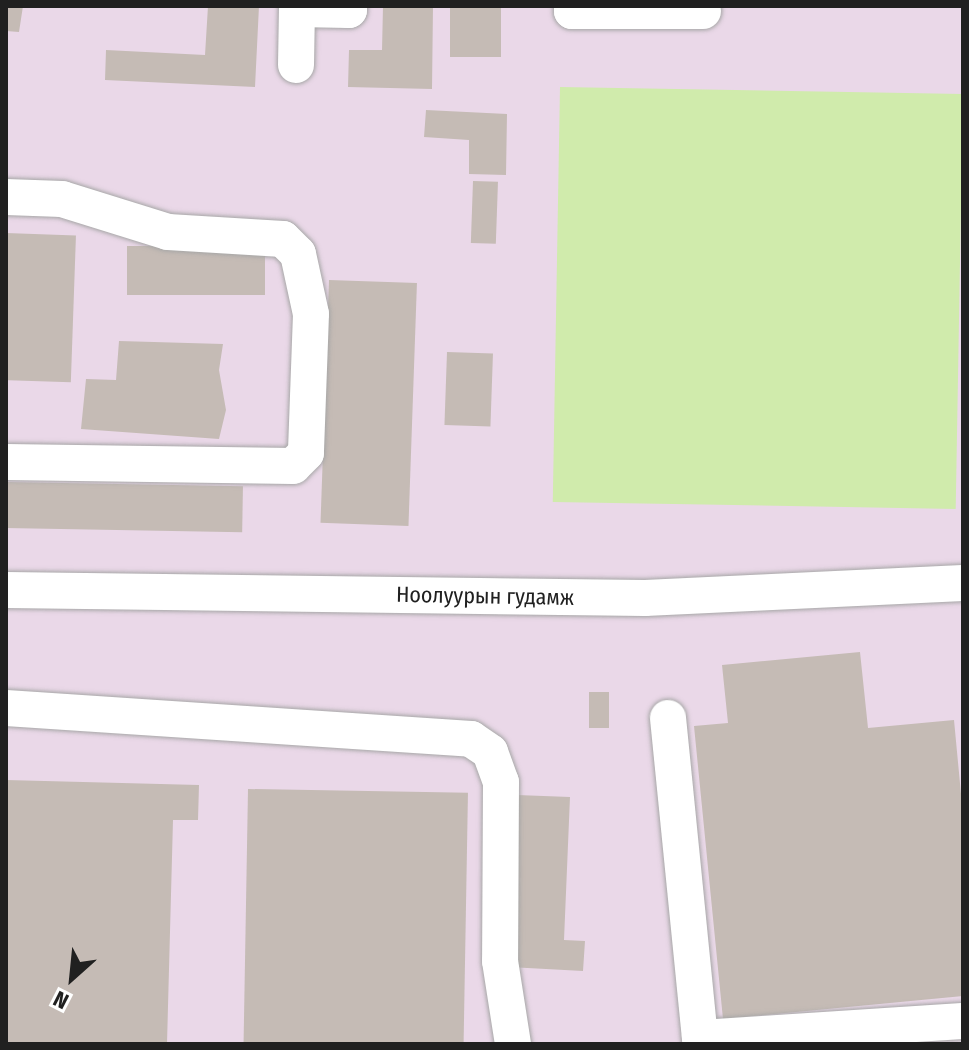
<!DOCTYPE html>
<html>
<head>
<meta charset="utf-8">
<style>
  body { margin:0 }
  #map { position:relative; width:969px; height:1050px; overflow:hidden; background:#f0ece6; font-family:"Fira Sans Condensed",sans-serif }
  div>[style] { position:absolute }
  .industrial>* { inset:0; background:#ead8e8; transform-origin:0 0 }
  .grass>* { inset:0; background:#d0ebac; transform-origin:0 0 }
  .building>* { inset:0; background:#c5bbb5; transform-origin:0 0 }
  .roads { filter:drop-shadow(0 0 2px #a7a7a7) drop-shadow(0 0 2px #a7a7a7) }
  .minor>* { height:36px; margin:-18px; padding:0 18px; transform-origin:18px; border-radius:18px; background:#fff }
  span { translate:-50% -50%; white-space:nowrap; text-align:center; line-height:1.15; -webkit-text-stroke:6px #fff; paint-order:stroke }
  .street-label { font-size:22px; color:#202020 }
  .frame { position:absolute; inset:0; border:8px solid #202020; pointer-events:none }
  .north { position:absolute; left:32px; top:938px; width:80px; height:80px; -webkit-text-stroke:6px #fff; paint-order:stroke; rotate:207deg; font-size:22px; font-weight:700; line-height:32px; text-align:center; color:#202020 }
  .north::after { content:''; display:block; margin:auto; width:28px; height:36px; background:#202020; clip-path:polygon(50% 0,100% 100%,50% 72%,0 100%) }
</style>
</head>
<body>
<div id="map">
  <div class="industrial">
    <div style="left:6px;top:6px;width:957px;height:1038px"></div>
  </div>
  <div class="grass">
    <div style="left:560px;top:87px;width:403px;height:415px;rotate:1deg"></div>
  </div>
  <div class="building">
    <div style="clip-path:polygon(6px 6px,23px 6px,19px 32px,6px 31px)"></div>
    <div style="clip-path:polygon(208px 6px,259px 6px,255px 87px,105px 80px,106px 50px,205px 55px)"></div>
    <div style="clip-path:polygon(383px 6px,433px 6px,432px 89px,348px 87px,349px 50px,382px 50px)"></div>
    <div style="left:450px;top:6px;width:51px;height:51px"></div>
    <div style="clip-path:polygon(426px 110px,507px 114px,506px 175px,469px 174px,469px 140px,424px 137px)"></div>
    <div style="left:473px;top:181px;width:25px;height:62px;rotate:2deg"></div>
    <div style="left:6px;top:233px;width:70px;height:147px;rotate:2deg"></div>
    <div style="left:127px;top:246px;width:138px;height:49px"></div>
    <div style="left:329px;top:280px;width:88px;height:243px;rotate:2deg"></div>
    <div style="clip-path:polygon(119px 341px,223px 344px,219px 370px,226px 410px,219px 439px,81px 429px,86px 379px,116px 380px)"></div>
    <div style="left:447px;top:352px;width:46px;height:73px;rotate:2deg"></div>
    <div style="left:6px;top:482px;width:237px;height:46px;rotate:1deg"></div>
    <div style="clip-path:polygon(860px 652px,868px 728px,954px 720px,963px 815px,963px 996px,723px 1019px,694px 726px,728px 723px,722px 665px)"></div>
    <div style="left:589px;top:692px;width:20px;height:36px"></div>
    <div style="clip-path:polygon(6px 780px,199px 785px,198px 820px,173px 820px,167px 1044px,6px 1044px)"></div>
    <div style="left:248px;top:789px;width:220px;height:255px;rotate:1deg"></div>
    <div style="clip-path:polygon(517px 795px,570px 797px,564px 940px,585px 941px,583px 971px,509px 967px)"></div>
  </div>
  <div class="roads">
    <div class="minor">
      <div style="left:572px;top:6px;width:5px;rotate:90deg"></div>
      <div style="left:572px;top:11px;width:131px"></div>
      <div style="left:296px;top:65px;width:56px;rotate:-89deg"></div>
      <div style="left:297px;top:9px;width:52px;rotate:1.1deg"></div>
      <div style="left:349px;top:10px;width:4px;rotate:-90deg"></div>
      <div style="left:6px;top:197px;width:56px;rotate:2deg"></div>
      <div style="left:62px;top:199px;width:111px;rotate:17.3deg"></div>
      <div style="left:168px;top:232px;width:115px;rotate:3.5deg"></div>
      <div style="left:283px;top:239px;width:21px;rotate:45deg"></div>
      <div style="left:298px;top:254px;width:61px;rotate:77.8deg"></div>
      <div style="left:311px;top:314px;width:139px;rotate:92.1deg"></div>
      <div style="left:306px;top:453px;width:18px;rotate:135deg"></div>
      <div style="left:293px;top:466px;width:287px;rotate:-179.2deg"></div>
      <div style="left:6px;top:590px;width:639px;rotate:0.72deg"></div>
      <div style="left:645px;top:598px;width:318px;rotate:-2.7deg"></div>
      <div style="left:6px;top:708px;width:466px;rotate:3.8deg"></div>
      <div style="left:471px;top:739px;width:23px;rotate:34deg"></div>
      <div style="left:490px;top:752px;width:32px;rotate:70deg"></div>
      <div style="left:501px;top:782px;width:179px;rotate:90.3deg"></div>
      <div style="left:500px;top:961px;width:84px;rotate:81.1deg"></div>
      <div style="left:668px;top:718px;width:322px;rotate:84.3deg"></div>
      <div style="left:700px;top:1038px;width:264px;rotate:-3.7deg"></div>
    </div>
  </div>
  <div class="street-label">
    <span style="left:485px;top:596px;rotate:1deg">Ноолуурын гудамж</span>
  </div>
  <div class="frame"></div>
  <div class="north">N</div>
</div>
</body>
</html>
